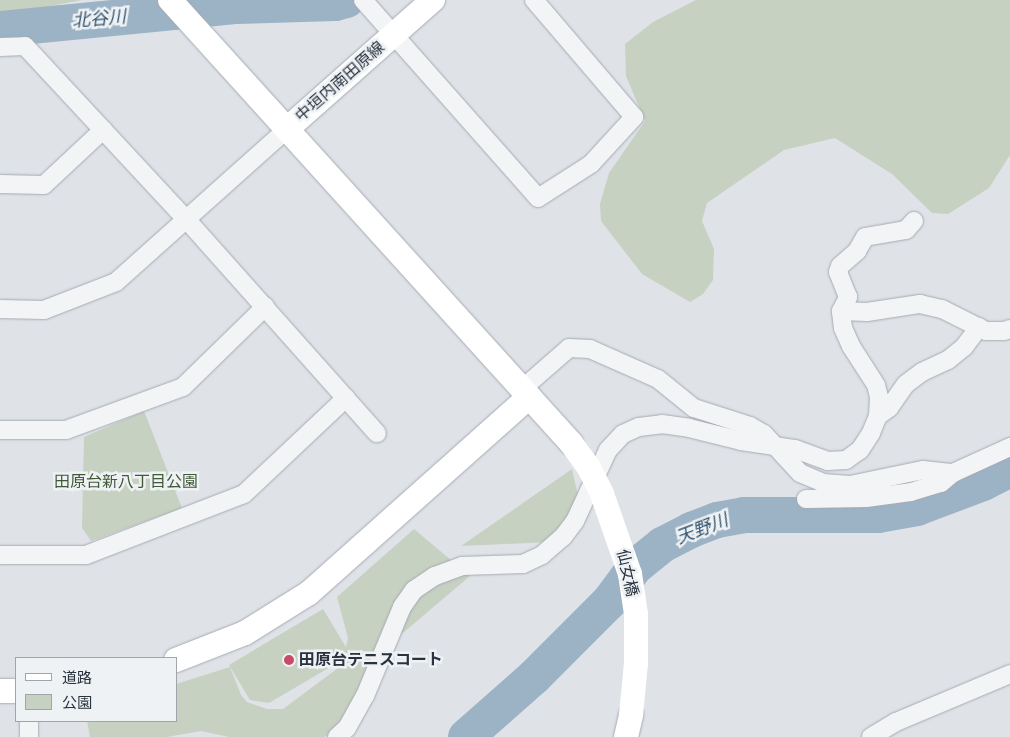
<!DOCTYPE html>
<html>
<head>
<meta charset="utf-8">
<style>
  body { margin:0 }
  #map { position:relative; width:1010px; height:737px; overflow:hidden; background:#dfe3e8; font-family:Cabin,"Noto Sans JP",sans-serif }
  div>[style] { position:absolute }
  .green>* { inset:0; background:#c6d1c1 }
  .river>* { height:36px; margin:-18px; padding:0 18px; transform-origin:18px; border-radius:18px; background:#9cb3c6 }
  .roads { filter:drop-shadow(0 0 1px #a5aab2) drop-shadow(0 0 1px #a5aab2) }
  .street>* { height:18px; margin:-9px; padding:0 9px; transform-origin:9px; border-radius:9px; background:#f2f4f6 }
  .secondary>* { height:24px; margin:-12px; padding:0 12px; transform-origin:12px; border-radius:12px; background:#fff }
  .secondary-bridge>* { height:24px; margin:-12px; padding:0 12px; transform-origin:12px; border-radius:12px; background:#fff }
  .dots>* { width:14px; height:14px; translate:-50% -50%; box-sizing:border-box; border:2px solid #eff2f5; border-radius:50% }
  span { translate:-50% -50%; white-space:nowrap; text-align:center; line-height:1.15; -webkit-text-stroke:5px #eff2f5; paint-order:stroke }
  .street-label { font-size:16px; color:#29323e }
  .park-label { font-size:16px; color:#405937 }
  .poi-label { font-size:16px; color:#29323e; font-weight:700 }
  .left { translate:0 -50%; text-align:left }
  .water-label { font-size:18px; color:#365470; font-style:italic }
  .legend { position:absolute; left:15px; top:657px; width:162px; height:65px; box-sizing:border-box; background:#eff2f5; border:1px solid #a0a5ac; margin:0; padding:6px 9px; list-style:none; font-size:15px; color:#29323e }
  .legend li { display:flex; align-items:center; gap:10px; height:25px }
  .legend b { width:25px; border:1px solid #a0a5ac }
</style>
</head>
<body>
<div id="map">
  <div class="green">
    <div style="clip-path:polygon(0 0,82px 0,51px 6px,23px 16px,0 17px)"></div>
    <div style="clip-path:polygon(696px 0,1010px 0,1010px 155px,989px 188px,948px 214px,932px 213px,892px 174px,835px 138px,784px 150px,707px 203px,702px 221px,714px 249px,713px 280px,703px 294px,690px 302px,642px 274px,601px 221px,600px 204px,609px 173px,645px 121px,626px 76px,625px 44px,653px 22px)"></div>
    <div style="clip-path:polygon(144px 411px,182px 508px,91px 541px,82px 528px,84px 437px)"></div>
    <div style="clip-path:polygon(572px 469px,578px 496px,570px 523px,550px 542px,461px 546px)"></div>
    <div style="clip-path:polygon(414px 529px,470px 576px,371px 660px,359px 692px,333px 732px,324px 737px,229px 737px,201px 731px,167px 737px,90px 737px,87px 721px,176px 721px,176px 684px,230px 667px,241px 695px,247px 702px,267px 709px,283px 709px,342px 665px,344px 659px,269px 703px,250px 700px,229px 665px,323px 609px,346px 647px,348px 638px,337px 597px)"></div>
  </div>
  <div class="river">
    <div style="left:0;top:29px;width:236px;rotate:-5.6deg"></div>
    <div style="left:235px;top:6px;width:100px;rotate:-1.7deg"></div>
    <div style="left:335px;top:3px;width:12px;rotate:-14deg"></div>
    <div style="left:466px;top:737px;width:91px;rotate:-41.4deg"></div>
    <div style="left:534px;top:677px;width:107px;rotate:-45deg"></div>
    <div style="left:610px;top:601px;width:42px;rotate:-53.7deg"></div>
    <div style="left:635px;top:567px;width:35px;rotate:-39deg"></div>
    <div style="left:662px;top:545px;width:33px;rotate:-27deg"></div>
    <div style="left:691px;top:530px;width:28px;rotate:-21deg"></div>
    <div style="left:717px;top:520px;width:27px;rotate:-10deg"></div>
    <div style="left:744px;top:515px;width:134px"></div>
    <div style="left:878px;top:515px;width:40px;rotate:-10deg"></div>
    <div style="left:917px;top:508px;width:71px;rotate:-20.7deg"></div>
    <div style="left:983px;top:483px;width:30px;rotate:-27deg"></div>
  </div>
  <div class="roads">
    <div class="street">
      <div style="left:363px;top:0;width:264px;rotate:48.5deg"></div>
      <div style="left:538px;top:198px;width:63px;rotate:-32.7deg"></div>
      <div style="left:591px;top:164px;width:64px;rotate:-47.5deg"></div>
      <div style="left:634px;top:117px;width:154px;rotate:-130.5deg"></div>
      <div style="left:0;top:47px;width:25px;rotate:-2deg"></div>
      <div style="left:25px;top:46px;width:236px;rotate:47.1deg"></div>
      <div style="left:186px;top:219px;width:287px;rotate:48.3deg"></div>
      <div style="left:0;top:184px;width:44px;rotate:1.3deg"></div>
      <div style="left:44px;top:185px;width:81px;rotate:-43deg"></div>
      <div style="left:0;top:309px;width:44px;rotate:1.3deg"></div>
      <div style="left:44px;top:310px;width:77px;rotate:-21.3deg"></div>
      <div style="left:116px;top:282px;width:229px;rotate:-41.8deg"></div>
      <div style="left:841px;top:311px;width:16px;rotate:-63deg"></div>
      <div style="left:848px;top:297px;width:27px;rotate:-112deg"></div>
      <div style="left:838px;top:272px;width:6px;rotate:-72deg"></div>
      <div style="left:840px;top:266px;width:23px;rotate:-41deg"></div>
      <div style="left:857px;top:251px;width:16px;rotate:-60deg"></div>
      <div style="left:865px;top:237px;width:42px;rotate:-9.7deg"></div>
      <div style="left:906px;top:230px;width:12px;rotate:-48deg"></div>
      <div style="left:522px;top:389px;width:62px;rotate:-41.1deg"></div>
      <div style="left:569px;top:348px;width:21px;rotate:3deg"></div>
      <div style="left:590px;top:349px;width:74px;rotate:23.8deg"></div>
      <div style="left:658px;top:379px;width:46px;rotate:38.9deg"></div>
      <div style="left:694px;top:408px;width:59px;rotate:17.8deg"></div>
      <div style="left:750px;top:426px;width:16px;rotate:30deg"></div>
      <div style="left:764px;top:434px;width:53px;rotate:47.3deg"></div>
      <div style="left:800px;top:473px;width:25px;rotate:23deg"></div>
      <div style="left:823px;top:483px;width:27px;rotate:4deg"></div>
      <div style="left:850px;top:485px;width:75px;rotate:-11.6deg"></div>
      <div style="left:923px;top:470px;width:30px;rotate:6deg"></div>
      <div style="left:953px;top:473px;width:63px;rotate:-24.5deg"></div>
      <div style="left:878px;top:416px;width:14px;rotate:-36deg"></div>
      <div style="left:889px;top:408px;width:29px;rotate:-55deg"></div>
      <div style="left:906px;top:384px;width:20px;rotate:-37deg"></div>
      <div style="left:922px;top:372px;width:29px;rotate:-25deg"></div>
      <div style="left:948px;top:360px;width:21px;rotate:-39deg"></div>
      <div style="left:964px;top:347px;width:25px;rotate:-53deg"></div>
      <div style="left:0;top:430px;width:66px"></div>
      <div style="left:66px;top:430px;width:125px;rotate:-20.2deg"></div>
      <div style="left:183px;top:387px;width:115px;rotate:-44.3deg"></div>
      <div style="left:806px;top:499px;width:60px;rotate:-1deg"></div>
      <div style="left:866px;top:498px;width:45px;rotate:-7.6deg"></div>
      <div style="left:911px;top:492px;width:31px;rotate:-17deg"></div>
      <div style="left:941px;top:483px;width:16px;rotate:-40deg"></div>
      <div style="left:0;top:555px;width:86px"></div>
      <div style="left:86px;top:555px;width:169px;rotate:-21.1deg"></div>
      <div style="left:244px;top:494px;width:140px;rotate:-43.3deg"></div>
      <div style="left:29px;top:737px;width:16px;rotate:-90deg"></div>
      <div style="left:337px;top:737px;width:13px;rotate:-42deg"></div>
      <div style="left:347px;top:728px;width:37px;rotate:-61deg"></div>
      <div style="left:365px;top:696px;width:96px;rotate:-67.4deg"></div>
      <div style="left:402px;top:607px;width:21px;rotate:-55deg"></div>
      <div style="left:414px;top:590px;width:25px;rotate:-34deg"></div>
      <div style="left:435px;top:576px;width:29px;rotate:-20deg"></div>
      <div style="left:462px;top:566px;width:61px;rotate:-1.9deg"></div>
      <div style="left:523px;top:564px;width:21px;rotate:-25deg"></div>
      <div style="left:542px;top:555px;width:28px;rotate:-41deg"></div>
      <div style="left:563px;top:537px;width:20px;rotate:-53deg"></div>
      <div style="left:575px;top:521px;width:78px;rotate:-65.1deg"></div>
      <div style="left:608px;top:450px;width:22px;rotate:-47deg"></div>
      <div style="left:623px;top:434px;width:17px;rotate:-24deg"></div>
      <div style="left:639px;top:427px;width:23px;rotate:-7deg"></div>
      <div style="left:662px;top:424px;width:27px;rotate:8deg"></div>
      <div style="left:689px;top:428px;width:54px;rotate:14deg"></div>
      <div style="left:741px;top:441px;width:55px;rotate:8.4deg"></div>
      <div style="left:795px;top:449px;width:35px;rotate:20deg"></div>
      <div style="left:828px;top:461px;width:18px;rotate:-3deg"></div>
      <div style="left:846px;top:460px;width:17px;rotate:-36deg"></div>
      <div style="left:860px;top:450px;width:20px;rotate:-57deg"></div>
      <div style="left:871px;top:433px;width:18px;rotate:-68deg"></div>
      <div style="left:878px;top:416px;width:19px;rotate:-87deg"></div>
      <div style="left:879px;top:397px;width:12px;rotate:-104deg"></div>
      <div style="left:876px;top:385px;width:46px;rotate:-122.7deg"></div>
      <div style="left:851px;top:346px;width:20px;rotate:-114deg"></div>
      <div style="left:843px;top:328px;width:17px;rotate:-97deg"></div>
      <div style="left:841px;top:311px;width:26px;rotate:2deg"></div>
      <div style="left:867px;top:312px;width:54px;rotate:-8.6deg"></div>
      <div style="left:920px;top:304px;width:23px;rotate:13deg"></div>
      <div style="left:942px;top:309px;width:49px;rotate:26.6deg"></div>
      <div style="left:986px;top:331px;width:18px"></div>
      <div style="left:1004px;top:331px;width:6px;rotate:-18deg"></div>
      <div style="left:871px;top:737px;width:29px;rotate:-31deg"></div>
      <div style="left:896px;top:722px;width:124px;rotate:-22.8deg"></div>
    </div>
    <div class="secondary">
      <div style="left:170px;top:0;width:598px;rotate:47.85deg"></div>
      <div style="left:287px;top:129px;width:195px;rotate:-41.5deg"></div>
      <div style="left:176px;top:660px;width:74px;rotate:-21.4deg"></div>
      <div style="left:245px;top:633px;width:75px;rotate:-32deg"></div>
      <div style="left:309px;top:593px;width:295px;rotate:-41.7deg"></div>
      <div style="left:0;top:691px;width:16px"></div>
      <div style="left:626px;top:737px;width:23px;rotate:-77deg"></div>
    </div>
  </div>
  <div class="secondary-bridge">
    <div style="left:571px;top:443px;width:31px;rotate:54deg"></div>
    <div style="left:589px;top:468px;width:29px;rotate:63deg"></div>
    <div style="left:602px;top:494px;width:85px;rotate:70.7deg"></div>
    <div style="left:630px;top:574px;width:40px;rotate:81.5deg"></div>
    <div style="left:636px;top:614px;width:49px;rotate:90deg"></div>
    <div style="left:636px;top:663px;width:52px;rotate:95.5deg"></div>
  </div>
  <div class="dots">
    <div style="left:289px;top:660px;background:#c64b66"></div>
  </div>
  <div class="street-label">
    <span style="left:340px;top:82px;rotate:-41deg">中垣内南田原線</span>
    <span style="left:627px;top:573px;rotate:77deg">仙女橋</span>
  </div>
  <div class="park-label">
    <span style="left:126px;top:482px">田原台新八丁目公園</span>
  </div>
  <div class="poi-label">
    <span class="left" style="left:299px;top:660px">田原台テニスコート</span>
  </div>
  <div class="water-label">
    <span style="left:99px;top:19px;rotate:-5deg">北谷川</span>
    <span style="left:702px;top:529px;rotate:-21deg">天野川</span>
  </div>
  <ul class="legend">
  <li><b style="height:6px;background:#fff"></b>道路</li>
  <li><b style="height:14px;background:#c6d1c1"></b>公園</li>
  </ul>
</div>
</body>
</html>
